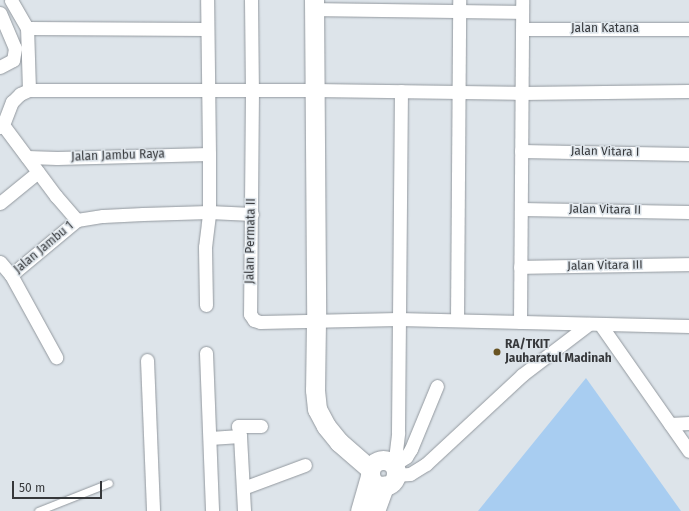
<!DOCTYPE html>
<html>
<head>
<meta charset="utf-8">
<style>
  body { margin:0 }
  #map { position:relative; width:689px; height:511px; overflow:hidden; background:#dde4ea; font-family:"Fira Sans",sans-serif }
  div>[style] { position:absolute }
  .green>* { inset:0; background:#a8cdf1 }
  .roads { filter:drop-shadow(0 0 1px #92989e) drop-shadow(0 0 1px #92989e) }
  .lane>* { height:7px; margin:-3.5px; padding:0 3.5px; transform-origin:3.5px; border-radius:3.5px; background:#fff }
  .street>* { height:13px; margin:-6.5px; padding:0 6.5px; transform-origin:6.5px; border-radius:6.5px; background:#fff }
  .secondary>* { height:19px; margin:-9.5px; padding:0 9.5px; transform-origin:9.5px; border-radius:9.5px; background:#fff }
  .secondary>.ring { margin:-9.5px; padding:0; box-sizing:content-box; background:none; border:19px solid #fff; border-radius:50% }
  .dots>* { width:11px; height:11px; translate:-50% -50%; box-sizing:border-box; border:2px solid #dde4ea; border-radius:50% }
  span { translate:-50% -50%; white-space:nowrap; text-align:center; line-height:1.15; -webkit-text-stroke:3px #dde4ea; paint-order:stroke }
  .street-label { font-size:12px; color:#36383b }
  .poi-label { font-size:12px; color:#36383b; font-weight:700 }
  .left { translate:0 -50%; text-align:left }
  .scale { position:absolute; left:12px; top:481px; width:90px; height:18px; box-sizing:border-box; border:2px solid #36383b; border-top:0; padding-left:5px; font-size:12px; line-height:14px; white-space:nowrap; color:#36383b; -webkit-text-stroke:3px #dde4ea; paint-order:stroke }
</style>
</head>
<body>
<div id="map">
  <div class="green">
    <div style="clip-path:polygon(586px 378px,681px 511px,478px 511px)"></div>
  </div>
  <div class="roads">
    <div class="lane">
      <div style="left:38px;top:511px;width:76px;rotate:-21.5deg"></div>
    </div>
    <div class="street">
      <div style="left:251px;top:0;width:90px;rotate:89.4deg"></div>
      <div style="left:252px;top:90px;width:224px;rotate:90.5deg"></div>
      <div style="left:250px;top:314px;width:7px;rotate:56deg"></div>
      <div style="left:254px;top:320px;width:6px;rotate:18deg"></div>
      <div style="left:260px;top:322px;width:138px;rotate:-1.2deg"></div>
      <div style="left:398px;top:319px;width:291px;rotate:1.4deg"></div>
      <div style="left:314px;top:9px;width:208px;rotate:0.8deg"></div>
      <div style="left:0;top:13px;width:38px;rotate:67deg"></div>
      <div style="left:15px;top:48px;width:12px;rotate:99deg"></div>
      <div style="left:13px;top:60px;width:15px;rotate:152deg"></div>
      <div style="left:27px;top:28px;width:180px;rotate:0.3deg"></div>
      <div style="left:522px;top:29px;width:167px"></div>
      <div style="left:29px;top:90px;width:285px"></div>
      <div style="left:314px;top:90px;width:207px;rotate:0.8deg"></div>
      <div style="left:521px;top:93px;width:168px;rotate:-0.7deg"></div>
      <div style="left:3px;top:125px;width:89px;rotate:53.3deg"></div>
      <div style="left:56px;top:196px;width:32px;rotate:49deg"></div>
      <div style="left:77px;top:220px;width:26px;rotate:-9deg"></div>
      <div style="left:103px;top:216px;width:40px;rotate:-2.9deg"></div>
      <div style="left:143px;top:214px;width:66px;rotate:-1.7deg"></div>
      <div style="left:209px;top:212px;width:43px;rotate:2.7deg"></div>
      <div style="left:0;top:127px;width:4px;rotate:-34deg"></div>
      <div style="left:3px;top:125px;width:25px;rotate:-69deg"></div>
      <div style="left:12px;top:102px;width:11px;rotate:-45deg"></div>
      <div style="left:20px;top:94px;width:10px;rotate:-24deg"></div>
      <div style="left:29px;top:90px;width:62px;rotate:-91.8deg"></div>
      <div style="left:27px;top:28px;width:32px;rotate:-120deg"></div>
      <div style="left:521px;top:151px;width:168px;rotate:1deg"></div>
      <div style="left:27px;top:157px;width:30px;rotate:2deg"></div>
      <div style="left:57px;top:158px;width:152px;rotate:-1.5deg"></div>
      <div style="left:0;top:203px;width:49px;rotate:-39.2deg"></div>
      <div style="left:521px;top:209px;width:168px;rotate:1deg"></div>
      <div style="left:0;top:262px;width:17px;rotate:50deg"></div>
      <div style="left:11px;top:275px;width:94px;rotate:61.2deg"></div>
      <div style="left:520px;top:267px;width:169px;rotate:-1deg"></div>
      <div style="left:11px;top:275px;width:86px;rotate:-39.8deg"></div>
      <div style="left:206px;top:305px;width:58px;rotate:-91deg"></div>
      <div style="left:205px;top:247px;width:35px;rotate:-83deg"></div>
      <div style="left:209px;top:212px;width:58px;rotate:-90deg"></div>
      <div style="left:209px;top:154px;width:154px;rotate:-90.7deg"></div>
      <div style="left:457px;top:320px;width:320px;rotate:-89.6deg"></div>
      <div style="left:520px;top:322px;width:322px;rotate:-89.6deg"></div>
      <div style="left:600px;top:324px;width:155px;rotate:55deg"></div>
      <div style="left:206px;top:353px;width:158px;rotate:87.8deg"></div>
      <div style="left:147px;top:360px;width:151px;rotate:87.7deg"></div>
      <div style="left:670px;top:424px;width:19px;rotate:-3deg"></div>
      <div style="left:240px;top:436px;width:10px;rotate:-101deg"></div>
      <div style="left:238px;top:426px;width:23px"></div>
      <div style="left:210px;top:438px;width:30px;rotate:-4deg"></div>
      <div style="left:240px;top:436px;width:75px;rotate:86.9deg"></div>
      <div style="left:395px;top:464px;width:13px;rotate:-32deg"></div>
      <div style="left:406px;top:457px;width:9px;rotate:-58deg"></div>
      <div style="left:411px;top:449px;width:68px;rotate:-67.6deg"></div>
      <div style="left:394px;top:467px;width:35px;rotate:-83deg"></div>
      <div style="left:398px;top:432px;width:341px;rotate:-89.5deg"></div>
      <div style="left:395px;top:475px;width:15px;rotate:-4deg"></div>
      <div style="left:410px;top:474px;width:19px;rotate:-32deg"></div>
      <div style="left:426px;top:464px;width:131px;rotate:-42.8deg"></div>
      <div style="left:522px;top:375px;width:84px;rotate:-37.3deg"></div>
      <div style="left:243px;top:488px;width:66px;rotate:-20.4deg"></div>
    </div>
    <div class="secondary">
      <div style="left:314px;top:0;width:321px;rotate:89.6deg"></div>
      <div style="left:316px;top:321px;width:69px;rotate:90.8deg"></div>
      <div style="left:315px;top:390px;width:19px;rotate:84deg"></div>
      <div style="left:317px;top:409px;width:19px;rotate:62deg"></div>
      <div style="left:326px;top:426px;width:21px;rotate:51deg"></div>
      <div style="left:339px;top:442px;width:41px;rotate:41.1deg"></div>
      <div class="ring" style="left:370px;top:460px;width:7px;height:7px"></div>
      <div style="left:360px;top:511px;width:35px;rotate:-74deg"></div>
      <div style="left:375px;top:511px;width:27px;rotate:-70deg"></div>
    </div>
  </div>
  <div class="dots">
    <div style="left:497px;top:352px;background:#685322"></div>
  </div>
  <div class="street-label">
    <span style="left:605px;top:29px">Jalan Katana</span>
    <span style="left:605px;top:152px;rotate:1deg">Jalan Vitara I</span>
    <span style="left:118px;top:156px;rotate:-2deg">Jalan Jambu Raya</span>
    <span style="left:605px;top:210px;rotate:1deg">Jalan Vitara II</span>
    <span style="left:251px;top:241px;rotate:-89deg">Jalan Permata II</span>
    <span style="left:44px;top:248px;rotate:-40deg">Jalan Jambu 1</span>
    <span style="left:605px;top:266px;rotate:-1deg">Jalan Vitara III</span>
  </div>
  <div class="poi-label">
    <span class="left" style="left:505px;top:352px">RA/TKIT<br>Jauharatul Madinah</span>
  </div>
  <div class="scale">50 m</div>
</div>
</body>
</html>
